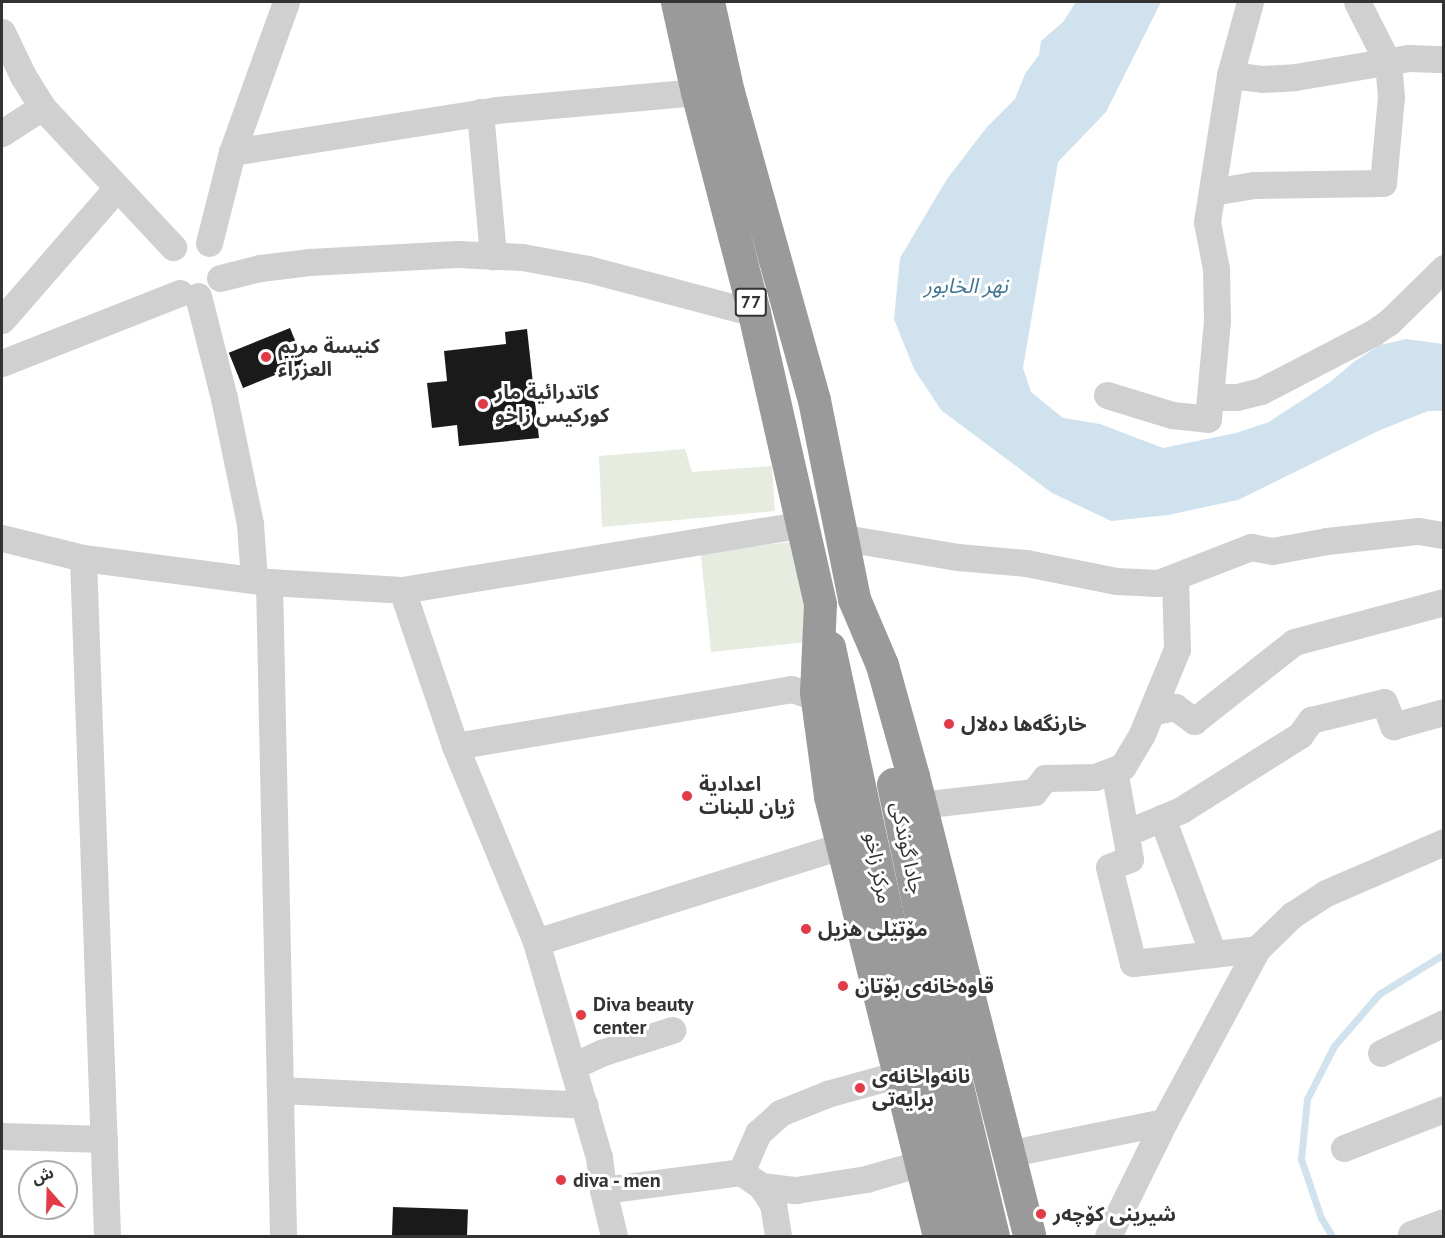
<!DOCTYPE html>
<html>
<head>
<meta charset="utf-8">
<style>
  body { margin:0 }
  #map { position:relative; width:1445px; height:1238px; overflow:hidden; background:#fff; font-family:"PT Sans","Noto Sans Arabic",sans-serif }
  div>[style] { position:absolute }
  .green>* { inset:0; background:#e6ecdf; transform-origin:0 0 }
  .water>* { inset:0; background:#cfe2ee }
  .stream>* { height:7px; margin:-3.5px; padding:0 3.5px; transform-origin:3.5px; border-radius:3.5px; background:#cfe2ee }
  .building>* { inset:0; background:#1a1a1a; transform-origin:0 0 }
  .minor>* { height:27px; margin:-13.5px; padding:0 13.5px; transform-origin:13.5px; border-radius:13.5px; background:#d0d0d0 }
  .highway>* { height:33px; margin:-16.5px; padding:0 16.5px; transform-origin:16.5px; border-radius:16.5px; background:#9a9a9a }
  .dots>* { width:16px; height:16px; translate:-50% -50%; box-sizing:border-box; border:3px solid #fff; border-radius:50% }
  span { translate:-50% -50%; white-space:nowrap; text-align:center; line-height:1.15; -webkit-text-stroke:6px #fff; paint-order:stroke }
  .shield-label span { padding:2px 4px; background:#fff; border:2px solid; border-radius:4px; -webkit-text-stroke-width:0 }
  .shield-label { font-size:18px; color:#333; font-weight:700 }
  .poi-label { font-size:20px; color:#333; font-weight:700 }
  .left { translate:0 -50%; text-align:left }
  .street-label { font-size:20px; color:#333 }
  .water-label { font-size:21px; color:#3f7597; font-style:italic }
  .frame { position:absolute; inset:0; border:3px solid #333; pointer-events:none }
  .north { position:absolute; left:18px; top:1160px; width:60px; height:60px; box-sizing:border-box; background:#fff; border:2px solid #adadad; border-radius:50%; rotate:340deg; font-size:16px; font-weight:700; line-height:24px; text-align:center; color:#333 }
  .north::after { content:''; display:block; margin:auto; width:21px; height:27px; background:#e63946; clip-path:polygon(50% 0,100% 100%,50% 72%,0 100%) }
</style>
</head>
<body>
<div id="map">
  <div class="green">
    <div style="clip-path:polygon(685px 449px,692px 472px,772px 466px,775px 511px,602px 527px,599px 456px)"></div>
    <div style="left:802px;top:541px;width:101px;height:102px;rotate:84deg"></div>
  </div>
  <div class="water">
    <div style="clip-path:polygon(1076px 2px,1161px 2px,1106px 112px,1058px 162px,1023px 368px,1031px 392px,1063px 418px,1100px 424px,1163px 448px,1236px 433px,1269px 422px,1330px 382px,1355px 361px,1380px 345px,1406px 339px,1443px 344px,1443px 411px,1428px 411px,1378px 431px,1238px 500px,1168px 515px,1111px 521px,1052px 493px,941px 410px,914px 369px,894px 319px,900px 258px,947px 179px,987px 127px,1015px 99px,1025px 74px,1039px 55px,1041px 41px,1063px 22px)"></div>
  </div>
  <div class="stream">
    <div style="left:1332px;top:1236px;width:21px;rotate:-121deg"></div>
    <div style="left:1321px;top:1218px;width:62px;rotate:-108.7deg"></div>
    <div style="left:1301px;top:1159px;width:60px;rotate:-84.3deg"></div>
    <div style="left:1307px;top:1099px;width:59px;rotate:-63deg"></div>
    <div style="left:1334px;top:1046px;width:69px;rotate:-49.1deg"></div>
    <div style="left:1379px;top:994px;width:76px;rotate:-31.6deg"></div>
  </div>
  <div class="building">
    <div style="left:290px;top:328px;width:38px;height:66px;rotate:68deg"></div>
    <div style="clip-path:polygon(527px 329px,539px 438px,459px 446px,457px 425px,432px 428px,427px 383px,447px 381px,444px 351px,506px 344px,505px 332px)"></div>
    <div style="left:393px;top:1207px;width:75px;height:29px;rotate:2deg"></div>
  </div>
  <div class="minor">
    <div style="left:2px;top:32px;width:49px;rotate:64.5deg"></div>
    <div style="left:23px;top:76px;width:36px;rotate:58deg"></div>
    <div style="left:42px;top:107px;width:192px;rotate:46.9deg"></div>
    <div style="left:1230px;top:75px;width:32px;rotate:7deg"></div>
    <div style="left:1262px;top:79px;width:33px;rotate:-3deg"></div>
    <div style="left:1295px;top:77px;width:116px;rotate:-9.5deg"></div>
    <div style="left:1409px;top:58px;width:35px;rotate:2deg"></div>
    <div style="left:480px;top:112px;width:145px;rotate:84.8deg"></div>
    <div style="left:2px;top:133px;width:48px;rotate:-33deg"></div>
    <div style="left:232px;top:152px;width:267px;rotate:-9deg"></div>
    <div style="left:496px;top:110px;width:202px;rotate:-5.1deg"></div>
    <div style="left:1212px;top:192px;width:43px;rotate:-9.5deg"></div>
    <div style="left:1254px;top:185px;width:129px;rotate:-0.9deg"></div>
    <div style="left:1383px;top:183px;width:86px;rotate:-84.7deg"></div>
    <div style="left:1391px;top:97px;width:34px;rotate:-95deg"></div>
    <div style="left:1388px;top:63px;width:68px;rotate:-116.9deg"></div>
    <div style="left:209px;top:243px;width:94px;rotate:-75.8deg"></div>
    <div style="left:232px;top:152px;width:159px;rotate:-70.2deg"></div>
    <div style="left:220px;top:278px;width:41px;rotate:-14deg"></div>
    <div style="left:260px;top:268px;width:49px;rotate:-7deg"></div>
    <div style="left:309px;top:262px;width:148px;rotate:-3.1deg"></div>
    <div style="left:457px;top:254px;width:65px;rotate:2.6deg"></div>
    <div style="left:522px;top:257px;width:67px;rotate:10.3deg"></div>
    <div style="left:588px;top:269px;width:172px;rotate:14.8deg"></div>
    <div style="left:198px;top:296px;width:105px;rotate:75.7deg"></div>
    <div style="left:224px;top:398px;width:129px;rotate:78.3deg"></div>
    <div style="left:250px;top:524px;width:56px;rotate:85.9deg"></div>
    <div style="left:2px;top:320px;width:174px;rotate:-49deg"></div>
    <div style="left:2px;top:363px;width:191px;rotate:-21.5deg"></div>
    <div style="left:1107px;top:395px;width:68px;rotate:17.1deg"></div>
    <div style="left:1172px;top:415px;width:36px;rotate:6deg"></div>
    <div style="left:1208px;top:419px;width:98px;rotate:-84.8deg"></div>
    <div style="left:1217px;top:321px;width:52px;rotate:-91.1deg"></div>
    <div style="left:1216px;top:269px;width:48px;rotate:-100.8deg"></div>
    <div style="left:1207px;top:222px;width:149px;rotate:-81.1deg"></div>
    <div style="left:1230px;top:75px;width:76px;rotate:-74.7deg"></div>
    <div style="left:1211px;top:397px;width:26px"></div>
    <div style="left:1237px;top:397px;width:25px;rotate:-14deg"></div>
    <div style="left:1261px;top:391px;width:126px;rotate:-27.4deg"></div>
    <div style="left:1373px;top:333px;width:19px;rotate:-35deg"></div>
    <div style="left:1389px;top:322px;width:77px;rotate:-44.5deg"></div>
    <div style="left:2px;top:538px;width:83px;rotate:13.9deg"></div>
    <div style="left:83px;top:558px;width:188px;rotate:7.4deg"></div>
    <div style="left:269px;top:582px;width:133px;rotate:3.4deg"></div>
    <div style="left:402px;top:590px;width:406px;rotate:-9.3deg"></div>
    <div style="left:844px;top:538px;width:116px;rotate:9.5deg"></div>
    <div style="left:958px;top:557px;width:68px;rotate:5deg"></div>
    <div style="left:1026px;top:563px;width:92px;rotate:11.3deg"></div>
    <div style="left:1116px;top:581px;width:42px;rotate:2.7deg"></div>
    <div style="left:1158px;top:583px;width:100px;rotate:-21.2deg"></div>
    <div style="left:1251px;top:547px;width:21px;rotate:11deg"></div>
    <div style="left:1272px;top:551px;width:56px;rotate:-10.3deg"></div>
    <div style="left:1327px;top:541px;width:92px;rotate:-6.3deg"></div>
    <div style="left:1418px;top:531px;width:26px;rotate:9deg"></div>
    <div style="left:83px;top:558px;width:678px;rotate:87.97deg"></div>
    <div style="left:269px;top:582px;width:654px;rotate:88.77deg"></div>
    <div style="left:402px;top:590px;width:165px;rotate:71.2deg"></div>
    <div style="left:455px;top:746px;width:212px;rotate:67.5deg"></div>
    <div style="left:536px;top:942px;width:224px;rotate:73.7deg"></div>
    <div style="left:599px;top:1157px;width:33px;rotate:83deg"></div>
    <div style="left:603px;top:1190px;width:47px;rotate:76.6deg"></div>
    <div style="left:1151px;top:712px;width:25px;rotate:-12deg"></div>
    <div style="left:1175px;top:707px;width:24px;rotate:36deg"></div>
    <div style="left:1194px;top:721px;width:127px;rotate:-38.3deg"></div>
    <div style="left:1294px;top:642px;width:155px;rotate:-14.9deg"></div>
    <div style="left:455px;top:746px;width:341px;rotate:-9.6deg"></div>
    <div style="left:791px;top:689px;width:26px;rotate:18deg"></div>
    <div style="left:1114px;top:770px;width:90px;rotate:79.8deg"></div>
    <div style="left:1130px;top:859px;width:22px;rotate:159deg"></div>
    <div style="left:1109px;top:867px;width:99px;rotate:76deg"></div>
    <div style="left:1133px;top:963px;width:125px;rotate:-6.4deg"></div>
    <div style="left:920px;top:805px;width:115px;rotate:-6.5deg"></div>
    <div style="left:1034px;top:792px;width:18px;rotate:-52deg"></div>
    <div style="left:1045px;top:778px;width:50px;rotate:-1.1deg"></div>
    <div style="left:1095px;top:777px;width:30px;rotate:-21deg"></div>
    <div style="left:1123px;top:766px;width:37px;rotate:-59deg"></div>
    <div style="left:1142px;top:734px;width:92px;rotate:-67.6deg"></div>
    <div style="left:1177px;top:649px;width:72px;rotate:-91.6deg"></div>
    <div style="left:1162px;top:818px;width:145px;rotate:69.4deg"></div>
    <div style="left:1126px;top:833px;width:60px;rotate:-22.7deg"></div>
    <div style="left:1181px;top:810px;width:141px;rotate:-32.2deg"></div>
    <div style="left:1300px;top:735px;width:19px;rotate:-54deg"></div>
    <div style="left:1311px;top:720px;width:75px;rotate:-13.9deg"></div>
    <div style="left:1384px;top:702px;width:26px;rotate:69deg"></div>
    <div style="left:1393px;top:726px;width:53px;rotate:-15.4deg"></div>
    <div style="left:536px;top:942px;width:320px;rotate:-17.5deg"></div>
    <div style="left:1381px;top:1053px;width:70px;rotate:-25.5deg"></div>
    <div style="left:573px;top:1066px;width:31px;rotate:-25deg"></div>
    <div style="left:601px;top:1053px;width:75px;rotate:-17.9deg"></div>
    <div style="left:281px;top:1090px;width:304px;rotate:2.8deg"></div>
    <div style="left:2px;top:1136px;width:102px;rotate:1.7deg"></div>
    <div style="left:1344px;top:1148px;width:107px;rotate:-21.3deg"></div>
    <div style="left:1007px;top:1154px;width:160px;rotate:-11.5deg"></div>
    <div style="left:741px;top:1172px;width:43px;rotate:-66.4deg"></div>
    <div style="left:758px;top:1133px;width:30px;rotate:-42deg"></div>
    <div style="left:780px;top:1113px;width:51px;rotate:-22deg"></div>
    <div style="left:827px;top:1094px;width:75px;rotate:-15.5deg"></div>
    <div style="left:761px;top:1186px;width:35px;rotate:7deg"></div>
    <div style="left:796px;top:1190px;width:71px;rotate:-8.9deg"></div>
    <div style="left:866px;top:1179px;width:57px;rotate:-16.2deg"></div>
    <div style="left:603px;top:1190px;width:139px;rotate:-7.4deg"></div>
    <div style="left:741px;top:1172px;width:24px;rotate:35deg"></div>
    <div style="left:761px;top:1186px;width:22px;rotate:56deg"></div>
    <div style="left:773px;top:1204px;width:32px;rotate:81deg"></div>
    <div style="left:1411px;top:1234px;width:35px;rotate:-20deg"></div>
    <div style="left:1108px;top:1236px;width:127px;rotate:-63.8deg"></div>
    <div style="left:1164px;top:1122px;width:196px;rotate:-61.7deg"></div>
    <div style="left:1257px;top:949px;width:49px;rotate:-44.2deg"></div>
    <div style="left:1292px;top:915px;width:40px;rotate:-32.9deg"></div>
    <div style="left:1326px;top:893px;width:129px;rotate:-23.4deg"></div>
  </div>
  <div class="highway">
    <div style="left:677px;top:2px;width:92px;rotate:77.5deg"></div>
    <div style="left:697px;top:92px;width:228px;rotate:75.5deg"></div>
    <div style="left:754px;top:313px;width:298px;rotate:77.2deg"></div>
    <div style="left:820px;top:604px;width:88px;rotate:92.6deg"></div>
    <div style="left:816px;top:692px;width:105px;rotate:82.3deg"></div>
    <div style="left:830px;top:796px;width:453px;rotate:76.1deg"></div>
    <div style="left:708px;top:2px;width:92px;rotate:77.5deg"></div>
    <div style="left:728px;top:92px;width:320px;rotate:74.4deg"></div>
    <div style="left:814px;top:400px;width:203px;rotate:78.6deg"></div>
    <div style="left:854px;top:599px;width:72px;rotate:67deg"></div>
    <div style="left:882px;top:665px;width:115px;rotate:74.4deg"></div>
    <div style="left:913px;top:776px;width:474px;rotate:75.8deg"></div>
    <div style="left:829px;top:647px;width:270px;rotate:77.8deg"></div>
    <div style="left:886px;top:911px;width:334px;rotate:76.5deg"></div>
    <div style="left:893px;top:784px;width:305px;rotate:78.1deg"></div>
    <div style="left:956px;top:1082px;width:158px;rotate:76.5deg"></div>
  </div>
  <div class="dots">
    <div style="left:266px;top:357px;background:#e63946"></div>
    <div style="left:483px;top:404px;background:#e63946"></div>
    <div style="left:949px;top:724px;background:#e63946"></div>
    <div style="left:687px;top:796px;background:#e63946"></div>
    <div style="left:806px;top:929px;background:#e63946"></div>
    <div style="left:843px;top:986px;background:#e63946"></div>
    <div style="left:581px;top:1015px;background:#e63946"></div>
    <div style="left:860px;top:1088px;background:#e63946"></div>
    <div style="left:561px;top:1180px;background:#e63946"></div>
    <div style="left:1041px;top:1214px;background:#e63946"></div>
  </div>
  <div class="shield-label">
    <span style="left:751px;top:302px">77</span>
  </div>
  <div class="poi-label">
    <span class="left" style="left:278px;top:358px">كنيسة مريم<br>العزراء</span>
    <span class="left" style="left:495px;top:404px">كاتدرائية مار<br>كوركيس زاخو</span>
    <span class="left" style="left:961px;top:724px">خارنگەها دەلال</span>
    <span class="left" style="left:699px;top:796px">اعدادية<br>ژیان للبنات</span>
    <span class="left" style="left:818px;top:929px">مۆتێلی هزیل</span>
    <span class="left" style="left:855px;top:986px">قاوەخانەی بۆتان</span>
    <span class="left" style="left:593px;top:1016px">Diva beauty<br>center</span>
    <span class="left" style="left:872px;top:1088px">نانەواخانەی<br>برایەتی</span>
    <span class="left" style="left:573px;top:1180px">diva - men</span>
    <span class="left" style="left:1053px;top:1214px">شیرینی کۆچەر</span>
  </div>
  <div class="street-label">
    <span style="left:907px;top:848px;rotate:78deg">جادا گوندکی</span>
    <span style="left:878px;top:868px;rotate:79deg">مركز زاخو</span>
  </div>
  <div class="water-label">
    <span style="left:966px;top:286px">نهر الخابور</span>
  </div>
  <div class="frame"></div>
  <div class="north">ش</div>
</div>
</body>
</html>
